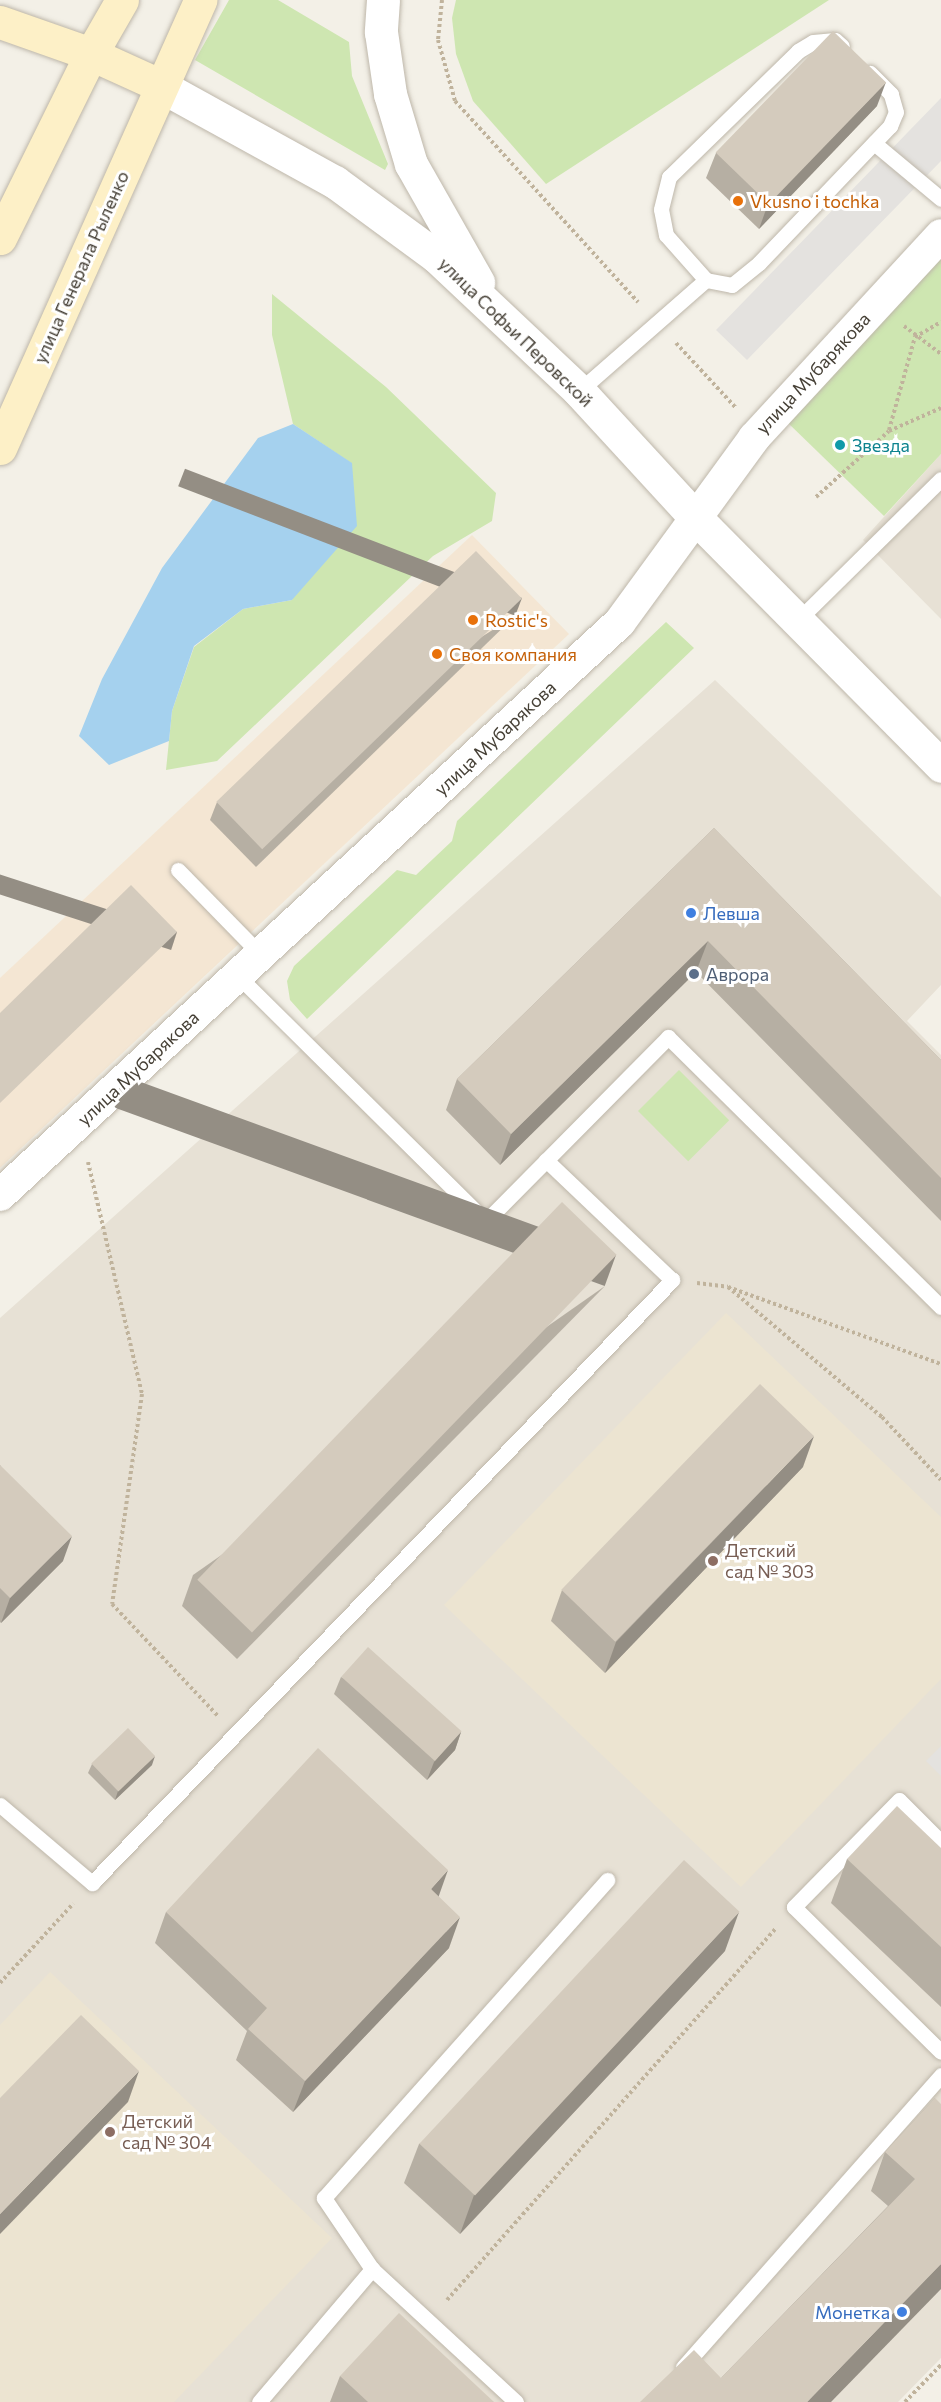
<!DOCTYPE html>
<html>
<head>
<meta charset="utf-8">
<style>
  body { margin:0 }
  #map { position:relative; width:941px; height:2402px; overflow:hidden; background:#f3f0e7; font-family:Commissioner,sans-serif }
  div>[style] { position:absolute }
  .residential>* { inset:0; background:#e7e1d5 }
  .commercial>* { inset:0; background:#f4e6d3 }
  .education>* { inset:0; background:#ece4d1 }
  .green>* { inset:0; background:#cee6b1; transform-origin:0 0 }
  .parking>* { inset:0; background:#e4e2df }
  .water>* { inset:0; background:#a5d1ee }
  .path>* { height:4px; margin-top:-2px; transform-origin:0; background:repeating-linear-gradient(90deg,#c0b39c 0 3px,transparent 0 6px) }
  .roads { filter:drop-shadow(0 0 2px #beb7aa) drop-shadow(0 0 2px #beb7aa) }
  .service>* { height:15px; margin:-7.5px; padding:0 7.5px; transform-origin:7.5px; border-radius:7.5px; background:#fff }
  .minor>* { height:32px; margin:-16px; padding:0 16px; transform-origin:16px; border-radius:16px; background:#fff }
  .tertiary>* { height:33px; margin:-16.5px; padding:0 16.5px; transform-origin:16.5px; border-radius:16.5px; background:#fff }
  .secondary>* { height:33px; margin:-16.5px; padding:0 16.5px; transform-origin:16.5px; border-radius:16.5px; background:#fdf0c7 }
  .wall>* { inset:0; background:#b6afa3 }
  .shaded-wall>* { inset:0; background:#948e84; transform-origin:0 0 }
  .building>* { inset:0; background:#d4cbbd; transform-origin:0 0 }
  .dots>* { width:16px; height:16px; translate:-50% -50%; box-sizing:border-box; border:3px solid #fff; border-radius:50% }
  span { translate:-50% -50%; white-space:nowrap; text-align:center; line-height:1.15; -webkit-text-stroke:6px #fff; paint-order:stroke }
  .food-label { font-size:18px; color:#c56008 }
  .left { translate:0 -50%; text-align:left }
  .street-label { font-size:18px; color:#464036 }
  .culture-label { font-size:18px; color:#0d838f }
  .shop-label { font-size:18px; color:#366cbe }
  .right { translate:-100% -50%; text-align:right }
  .service-label { font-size:18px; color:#4e5e75 }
  .education-label { font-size:18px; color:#785e54 }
</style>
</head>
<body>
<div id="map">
  <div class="residential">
    <div style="clip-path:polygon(941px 454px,941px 619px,863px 540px)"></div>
    <div style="clip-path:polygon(715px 680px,941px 897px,941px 985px,907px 1021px,941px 1055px,941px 2358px,898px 2402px,0 2402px,0 1318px)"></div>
  </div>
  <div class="commercial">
    <div style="clip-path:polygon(472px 535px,569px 634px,0 1168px,0 978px)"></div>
  </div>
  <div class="education">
    <div style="clip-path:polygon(726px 1313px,941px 1517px,941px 1679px,741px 1887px,444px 1605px)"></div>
    <div style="clip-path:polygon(50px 1972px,332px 2238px,174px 2402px,0 2402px,0 2025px)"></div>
  </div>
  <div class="green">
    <div style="clip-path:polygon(229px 0,278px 0,349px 42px,352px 76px,388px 164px,385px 170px,195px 60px)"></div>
    <div style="clip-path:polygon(456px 0,829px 0,546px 184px,473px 101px,456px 54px,452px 18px)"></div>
    <div style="clip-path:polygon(941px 258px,941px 454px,884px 516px,787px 422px)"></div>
    <div style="clip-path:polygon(272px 294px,386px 387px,496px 493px,492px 521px,433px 556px,217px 761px,166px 770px,172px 711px,194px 647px,243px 609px,292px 600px,351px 463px,293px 424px,272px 335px)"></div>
    <div style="clip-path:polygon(666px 622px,694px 648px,307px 1019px,290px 1000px,287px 981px,294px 966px,397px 870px,416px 875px,452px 841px,457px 821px)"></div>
    <div style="left:679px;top:1070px;width:71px;height:58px;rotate:45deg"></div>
  </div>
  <div class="parking">
    <div style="clip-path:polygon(941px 98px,941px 161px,747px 360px,716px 330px)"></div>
    <div style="clip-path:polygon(941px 1746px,941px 1776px,926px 1761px)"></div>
  </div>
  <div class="water">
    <div style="clip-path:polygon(293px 424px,352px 463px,357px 526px,292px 600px,243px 609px,194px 646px,172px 711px,169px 741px,109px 765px,79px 736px,102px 679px,162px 568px,258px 438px)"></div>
  </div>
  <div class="path">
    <div style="left:442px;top:0;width:40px;rotate:95.7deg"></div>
    <div style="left:438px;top:40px;width:63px;rotate:74.4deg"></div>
    <div style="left:455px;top:101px;width:272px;rotate:47.7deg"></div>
    <div style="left:904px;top:326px;width:46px;rotate:37.1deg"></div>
    <div style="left:676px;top:343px;width:88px;rotate:47.3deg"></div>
    <div style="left:889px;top:430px;width:97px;rotate:-74.4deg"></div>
    <div style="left:915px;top:337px;width:30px;rotate:-30deg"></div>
    <div style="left:816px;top:497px;width:98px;rotate:-42.1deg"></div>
    <div style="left:889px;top:431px;width:57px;rotate:-23.9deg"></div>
    <div style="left:88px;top:1162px;width:238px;rotate:76.9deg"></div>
    <div style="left:142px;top:1394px;width:212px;rotate:98.1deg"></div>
    <div style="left:112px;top:1604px;width:154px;rotate:46.6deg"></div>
    <div style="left:697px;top:1283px;width:31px;rotate:7deg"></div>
    <div style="left:728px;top:1287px;width:226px;rotate:19.9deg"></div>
    <div style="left:728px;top:1287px;width:202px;rotate:40.2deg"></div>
    <div style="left:882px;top:1417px;width:86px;rotate:46.9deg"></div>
    <div style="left:0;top:1983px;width:108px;rotate:-47.3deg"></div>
    <div style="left:447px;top:2300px;width:497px;rotate:-48.5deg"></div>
    <div style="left:905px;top:2402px;width:52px;rotate:-45.8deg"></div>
  </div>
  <div class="roads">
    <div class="service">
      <div style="left:874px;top:143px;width:87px;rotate:39.9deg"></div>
      <div style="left:706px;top:280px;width:60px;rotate:-131.6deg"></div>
      <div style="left:666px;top:235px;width:26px;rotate:-101deg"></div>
      <div style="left:661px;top:209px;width:33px;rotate:-76deg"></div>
      <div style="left:669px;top:177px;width:180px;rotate:-44.3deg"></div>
      <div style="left:798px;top:51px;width:17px;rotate:-31deg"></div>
      <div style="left:813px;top:42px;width:22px;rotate:-5deg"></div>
      <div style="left:835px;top:40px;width:9px;rotate:41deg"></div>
      <div style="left:579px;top:391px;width:169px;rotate:-41.2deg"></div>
      <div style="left:706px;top:280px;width:26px;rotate:11deg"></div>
      <div style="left:732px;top:285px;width:35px;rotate:-39deg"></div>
      <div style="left:759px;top:263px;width:190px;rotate:-46.3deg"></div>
      <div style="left:890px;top:126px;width:15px;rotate:-67deg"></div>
      <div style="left:896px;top:112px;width:19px;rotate:-106deg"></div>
      <div style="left:891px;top:94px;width:30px;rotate:-135deg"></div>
      <div style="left:797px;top:621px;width:202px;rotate:-44.6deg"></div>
      <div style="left:178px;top:870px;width:117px;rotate:45.7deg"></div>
      <div style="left:238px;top:976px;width:349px;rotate:44.7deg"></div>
      <div style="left:486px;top:1221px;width:259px;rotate:-45.3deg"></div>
      <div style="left:668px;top:1037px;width:384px;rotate:44.7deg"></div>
      <div style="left:0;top:1805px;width:121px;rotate:40.3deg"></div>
      <div style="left:92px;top:1883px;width:837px;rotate:-46.11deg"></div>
      <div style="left:672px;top:1280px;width:174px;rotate:-136.4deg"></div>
      <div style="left:941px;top:1842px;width:59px;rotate:-135deg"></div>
      <div style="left:899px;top:1800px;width:150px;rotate:134.5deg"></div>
      <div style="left:794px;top:1907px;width:206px;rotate:44.6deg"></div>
      <div style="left:372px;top:2269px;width:86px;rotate:-124.1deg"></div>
      <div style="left:324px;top:2198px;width:426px;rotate:-48.3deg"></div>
      <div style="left:683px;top:2367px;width:390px;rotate:-48.5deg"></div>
      <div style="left:259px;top:2402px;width:175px;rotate:-49.6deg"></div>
      <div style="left:372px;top:2269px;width:196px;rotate:42.7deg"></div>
    </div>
    <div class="minor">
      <div style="left:0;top:1195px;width:844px;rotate:-42.74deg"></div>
      <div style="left:620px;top:622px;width:228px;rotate:-53.9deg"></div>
      <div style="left:754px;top:438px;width:276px;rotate:-47.3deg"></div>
    </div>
    <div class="tertiary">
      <div style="left:383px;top:0;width:32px;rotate:94deg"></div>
      <div style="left:381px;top:32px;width:63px;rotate:81.7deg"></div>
      <div style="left:390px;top:94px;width:73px;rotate:73.3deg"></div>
      <div style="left:411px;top:164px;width:136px;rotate:60.4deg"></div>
      <div style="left:159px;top:85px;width:201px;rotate:28.9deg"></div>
      <div style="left:335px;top:182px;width:127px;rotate:36.3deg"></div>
      <div style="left:437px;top:257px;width:195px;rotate:43.3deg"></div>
      <div style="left:579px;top:391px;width:171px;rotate:47.4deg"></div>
      <div style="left:695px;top:517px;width:350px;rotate:45.3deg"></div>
    </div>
    <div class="secondary">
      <div style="left:0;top:22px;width:96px;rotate:19.4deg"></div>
      <div style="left:91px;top:54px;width:75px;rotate:24.5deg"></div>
      <div style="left:0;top:238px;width:205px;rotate:-63.7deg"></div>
      <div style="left:91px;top:54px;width:62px;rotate:-60.1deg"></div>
      <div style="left:0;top:448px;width:491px;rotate:-65.9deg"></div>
    </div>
  </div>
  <div class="wall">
    <div style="clip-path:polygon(877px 106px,759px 229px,706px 178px,716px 153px)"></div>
    <div style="clip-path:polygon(515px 616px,256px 867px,210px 820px,217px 802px)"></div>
    <div style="clip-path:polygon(714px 828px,941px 1060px,941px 1221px,696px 972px,500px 1165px,446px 1110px,457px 1079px)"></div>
    <div style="clip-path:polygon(605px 1286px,237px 1659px,182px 1606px,193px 1575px)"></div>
    <div style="clip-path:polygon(0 1465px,63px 1561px,1px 1623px,0 1622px)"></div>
    <div style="clip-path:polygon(803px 1467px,605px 1673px,551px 1621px,562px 1590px)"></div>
    <div style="clip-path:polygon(341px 1677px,461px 1732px,455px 1750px,427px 1780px,334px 1694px)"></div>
    <div style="clip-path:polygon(92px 1764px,152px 1765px,115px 1800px,88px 1773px)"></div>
    <div style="clip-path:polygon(941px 1848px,941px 2007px,831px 1903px,847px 1859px)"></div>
    <div style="clip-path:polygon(439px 1897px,449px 1948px,293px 2112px,236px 2060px,247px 2031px,155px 1943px,166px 1912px)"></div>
    <div style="clip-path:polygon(725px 1951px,460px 2234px,404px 2183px,419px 2144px)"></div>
    <div style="clip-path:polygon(935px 2098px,941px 2289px,721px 2378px,888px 2206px,871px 2191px,885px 2152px)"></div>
    <div style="clip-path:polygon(340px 2376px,494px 2402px,330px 2402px)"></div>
  </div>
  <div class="shaded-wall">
    <div style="clip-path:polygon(886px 82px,877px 106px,759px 229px,768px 204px)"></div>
    <div style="left:522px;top:598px;width:19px;height:361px;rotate:111deg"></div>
    <div style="left:177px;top:932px;width:19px;height:246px;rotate:108deg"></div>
    <div style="clip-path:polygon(708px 941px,696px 972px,500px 1165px,511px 1134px)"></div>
    <div style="left:616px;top:1255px;width:33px;height:524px;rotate:110deg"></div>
    <div style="clip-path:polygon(814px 1436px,803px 1467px,605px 1673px,616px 1642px)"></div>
    <div style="clip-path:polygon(72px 1536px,63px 1561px,1px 1623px,10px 1598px)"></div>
    <div style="clip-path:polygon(461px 1732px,455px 1750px,427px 1780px,434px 1762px)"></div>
    <div style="clip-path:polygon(155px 1756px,152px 1765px,115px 1800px,118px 1791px)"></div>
    <div style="clip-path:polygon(448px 1870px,437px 1901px,431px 1889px)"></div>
    <div style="clip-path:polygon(739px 1912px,725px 1951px,460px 2234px,474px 2195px)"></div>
    <div style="clip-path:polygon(460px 1917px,449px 1948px,293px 2112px,305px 2081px)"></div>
    <div style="clip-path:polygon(139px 2071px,128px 2102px,0 2234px,0 2214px)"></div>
    <div style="clip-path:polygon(941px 2264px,941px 2289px,831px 2402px,807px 2402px)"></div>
  </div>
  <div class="building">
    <div style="left:833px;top:31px;width:74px;height:169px;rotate:44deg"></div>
    <div style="left:476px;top:551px;width:66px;height:361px;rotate:46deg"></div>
    <div style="clip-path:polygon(714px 828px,941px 1060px,941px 1178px,708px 941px,511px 1134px,457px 1079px)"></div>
    <div style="clip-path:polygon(131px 885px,177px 932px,0 1103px,0 1013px)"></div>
    <div style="left:562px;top:1202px;width:76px;height:525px;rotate:44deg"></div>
    <div style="left:760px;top:1384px;width:75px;height:286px;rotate:44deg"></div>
    <div style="clip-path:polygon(0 1465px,72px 1536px,10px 1598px,0 1588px)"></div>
    <div style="left:368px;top:1647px;width:126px;height:40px;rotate:42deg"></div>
    <div style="left:128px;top:1728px;width:39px;height:51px;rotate:46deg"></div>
    <div style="clip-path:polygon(318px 1748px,448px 1870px,431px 1889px,460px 1917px,305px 2081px,248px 2029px,267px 2008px,166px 1912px)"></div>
    <div style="clip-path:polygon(897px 1806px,941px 1848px,941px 1947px,847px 1859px)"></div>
    <div style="left:684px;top:1860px;width:76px;height:388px;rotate:43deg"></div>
    <div style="clip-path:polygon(81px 2015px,139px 2071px,0 2214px,0 2098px)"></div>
    <div style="clip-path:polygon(935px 2098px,941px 2104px,941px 2264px,807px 2402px,640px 2402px,694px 2350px,721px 2378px,915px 2179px,885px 2152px)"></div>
    <div style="clip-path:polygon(399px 2313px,494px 2402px,368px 2402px,340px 2376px)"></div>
  </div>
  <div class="dots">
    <div style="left:738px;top:201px;background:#e8710a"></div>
    <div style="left:840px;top:445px;background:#0f9aa8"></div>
    <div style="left:473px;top:620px;background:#e8710a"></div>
    <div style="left:437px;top:654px;background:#e8710a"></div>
    <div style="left:691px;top:913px;background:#3f7fe0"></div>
    <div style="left:694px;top:974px;background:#5c6f8a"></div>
    <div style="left:713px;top:1561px;background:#8d6e63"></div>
    <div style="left:110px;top:2132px;background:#8d6e63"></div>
    <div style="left:902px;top:2312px;background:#3f7fe0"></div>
  </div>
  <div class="food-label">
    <span class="left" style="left:750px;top:201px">Vkusno i tochka</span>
    <span class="left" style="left:485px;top:620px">Rostic's</span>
    <span class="left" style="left:449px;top:654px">Своя компания</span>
  </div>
  <div class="street-label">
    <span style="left:81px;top:267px;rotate:-66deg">улица Генерала Рыленко</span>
    <span style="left:516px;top:332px;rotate:44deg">улица Софьи Перовской</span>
    <span style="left:813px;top:373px;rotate:-47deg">улица Мубарякова</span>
    <span style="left:495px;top:738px;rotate:-43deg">улица Мубарякова</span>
    <span style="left:138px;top:1068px;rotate:-43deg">улица Мубарякова</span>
  </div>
  <div class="culture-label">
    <span class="left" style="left:852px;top:445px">Звезда</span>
  </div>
  <div class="shop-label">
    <span class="left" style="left:703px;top:913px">Левша</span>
    <span class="right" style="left:890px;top:2312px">Монетка</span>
  </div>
  <div class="service-label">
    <span class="left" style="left:706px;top:974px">Аврора</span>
  </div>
  <div class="education-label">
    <span class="left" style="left:725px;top:1561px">Детский<br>сад № 303</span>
    <span class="left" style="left:122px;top:2132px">Детский<br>сад № 304</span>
  </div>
</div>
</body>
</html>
